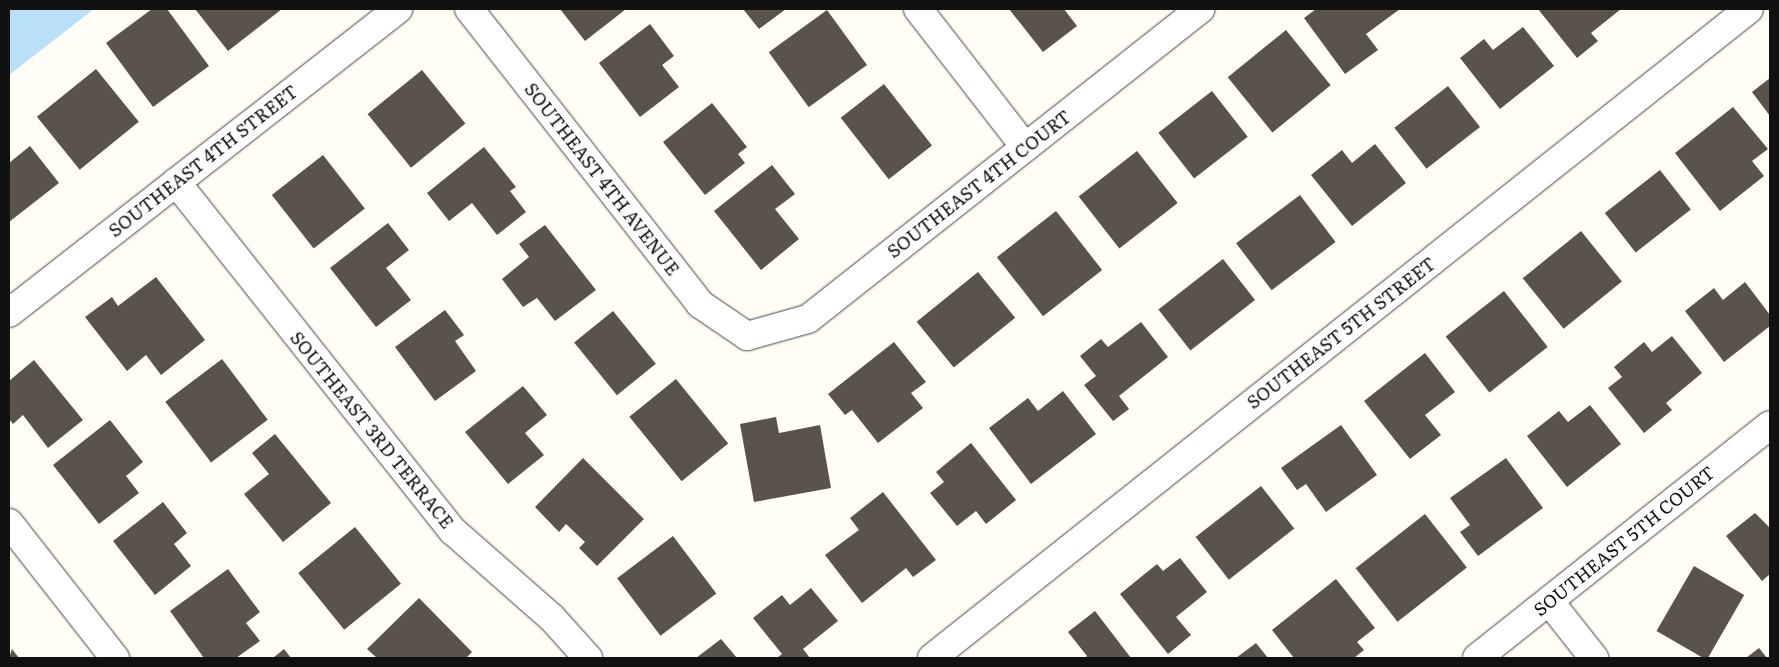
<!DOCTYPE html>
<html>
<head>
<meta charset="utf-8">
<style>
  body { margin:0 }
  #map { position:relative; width:1779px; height:667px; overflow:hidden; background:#fffdf5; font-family:Literata,serif }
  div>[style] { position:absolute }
  .water>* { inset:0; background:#b9e0f7 }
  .building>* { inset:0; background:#5a524d; transform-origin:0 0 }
  .roads { filter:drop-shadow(0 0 1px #444) drop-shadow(0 0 1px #444) }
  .minor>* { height:28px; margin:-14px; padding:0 14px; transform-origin:14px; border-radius:14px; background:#fff }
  span { translate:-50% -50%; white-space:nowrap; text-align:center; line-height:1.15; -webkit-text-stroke:5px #fff; paint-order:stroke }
  .street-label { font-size:18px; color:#111 }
  .frame { position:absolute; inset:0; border:10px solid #111; pointer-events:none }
</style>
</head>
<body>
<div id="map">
  <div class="water">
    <div style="clip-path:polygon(9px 9px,94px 9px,9px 75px)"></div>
  </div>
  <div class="building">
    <div style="clip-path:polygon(152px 9px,167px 9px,209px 66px,153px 107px,106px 43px)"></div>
    <div style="clip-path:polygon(195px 9px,282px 9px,228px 51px)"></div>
    <div style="clip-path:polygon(560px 9px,626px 9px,585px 41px)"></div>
    <div style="clip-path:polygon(743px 9px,786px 9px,759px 29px)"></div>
    <div style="clip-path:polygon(1009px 9px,1064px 9px,1077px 26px,1043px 52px)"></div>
    <div style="clip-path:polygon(1316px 9px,1400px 9px,1366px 34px,1378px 50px,1345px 74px,1304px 18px)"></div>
    <div style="clip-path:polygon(1538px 9px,1621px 9px,1591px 33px,1598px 41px,1577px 58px)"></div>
    <div style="left:827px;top:10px;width:68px;height:72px;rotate:54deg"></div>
    <div style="clip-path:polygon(650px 24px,674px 56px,662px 65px,679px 87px,640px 117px,599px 63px)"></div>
    <div style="clip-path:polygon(1523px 27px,1554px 66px,1500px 109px,1460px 58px,1484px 39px,1493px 50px)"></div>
    <div style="left:1286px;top:30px;width:71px;height:75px;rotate:51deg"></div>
    <div style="left:96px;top:69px;width:68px;height:76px;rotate:51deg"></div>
    <div style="left:422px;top:70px;width:69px;height:70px;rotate:51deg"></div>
    <div style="clip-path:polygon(1770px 78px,1770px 116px,1752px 92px)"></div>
    <div style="left:884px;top:84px;width:78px;height:55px;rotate:52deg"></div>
    <div style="left:1448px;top:86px;width:52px;height:68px;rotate:52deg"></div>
    <div style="left:1212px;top:91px;width:58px;height:68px;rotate:52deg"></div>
    <div style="clip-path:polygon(712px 103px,747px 147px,738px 154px,745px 163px,705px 195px,663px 142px)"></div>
    <div style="clip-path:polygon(1733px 107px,1768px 149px,1752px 161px,1764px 176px,1720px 211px,1675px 153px)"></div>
    <div style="clip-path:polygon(1375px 144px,1406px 183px,1352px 226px,1311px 175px,1342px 150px,1352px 163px)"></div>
    <div style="clip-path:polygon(30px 146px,59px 183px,9px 222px,9px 163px)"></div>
    <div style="clip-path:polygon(484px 147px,516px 187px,510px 191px,526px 212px,497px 235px,472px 203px,449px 221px,427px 193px)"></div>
    <div style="left:1137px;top:151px;width:66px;height:74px;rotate:52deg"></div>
    <div style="left:323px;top:155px;width:68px;height:65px;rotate:52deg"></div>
    <div style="clip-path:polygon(772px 165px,795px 194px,775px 209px,799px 239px,761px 270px,714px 211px)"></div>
    <div style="left:1660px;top:170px;width:50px;height:70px;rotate:52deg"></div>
    <div style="left:1300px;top:195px;width:59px;height:80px;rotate:53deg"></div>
    <div style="left:1056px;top:211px;width:75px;height:75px;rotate:52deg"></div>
    <div style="clip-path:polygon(388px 223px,409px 250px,386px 268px,411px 300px,376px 327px,330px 268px)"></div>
    <div style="clip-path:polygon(545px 225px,596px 290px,555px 321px,537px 298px,523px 307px,502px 279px,529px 257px,519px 244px)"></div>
    <div style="left:1581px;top:231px;width:65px;height:75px;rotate:51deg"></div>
    <div style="left:1223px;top:259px;width:52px;height:82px;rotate:52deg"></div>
    <div style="left:978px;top:272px;width:59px;height:79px;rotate:51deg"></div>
    <div style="clip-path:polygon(156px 277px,205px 340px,161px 375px,146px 355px,127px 371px,85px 317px,112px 297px,118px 306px)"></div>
    <div style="clip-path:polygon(1745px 282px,1770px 315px,1770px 326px,1724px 362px,1685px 311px,1714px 288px,1723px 300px)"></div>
    <div style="left:1504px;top:291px;width:71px;height:74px;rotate:52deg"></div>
    <div style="clip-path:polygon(445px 310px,464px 335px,455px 341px,476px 371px,435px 401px,395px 347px)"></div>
    <div style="left:613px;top:311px;width:68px;height:50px;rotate:51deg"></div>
    <div style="clip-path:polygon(1141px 322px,1168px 357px,1119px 396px,1129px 409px,1113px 421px,1084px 385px,1096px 376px,1080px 356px,1101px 339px,1108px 347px)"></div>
    <div style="clip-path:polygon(1672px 336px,1702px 373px,1666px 403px,1672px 410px,1644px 433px,1608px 388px,1622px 377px,1614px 367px,1644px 342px,1652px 352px)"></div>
    <div style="clip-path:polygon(894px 342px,926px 382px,911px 393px,923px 408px,878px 443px,852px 410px,845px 415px,828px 394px)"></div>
    <div style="clip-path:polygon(1425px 353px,1455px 392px,1425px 415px,1441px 435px,1410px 459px,1364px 401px)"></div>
    <div style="left:222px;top:359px;width:76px;height:71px;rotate:53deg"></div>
    <div style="clip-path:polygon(34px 360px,83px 420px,48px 448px,23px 415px,13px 424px,9px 419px,9px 381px)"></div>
    <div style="left:676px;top:379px;width:83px;height:60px;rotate:51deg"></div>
    <div style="clip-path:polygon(523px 386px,547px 415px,525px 433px,544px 455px,508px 484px,465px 432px)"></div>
    <div style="clip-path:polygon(1063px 391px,1096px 434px,1031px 484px,989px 428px,1028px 398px,1038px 411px)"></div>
    <div style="clip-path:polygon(1590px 405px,1621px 444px,1567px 487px,1527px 436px,1559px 411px,1568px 422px)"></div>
    <div style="clip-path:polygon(776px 417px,779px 433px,820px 425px,831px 488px,754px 502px,740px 424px)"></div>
    <div style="clip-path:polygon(110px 420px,143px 462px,126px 476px,139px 493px,99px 524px,53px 465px)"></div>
    <div style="clip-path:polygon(1341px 425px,1377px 475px,1326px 512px,1306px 484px,1297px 490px,1281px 468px)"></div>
    <div style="clip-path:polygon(275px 434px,331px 503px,283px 542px,244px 494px,269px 474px,252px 453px)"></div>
    <div style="clip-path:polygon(971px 443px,1016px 500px,986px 524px,976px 511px,957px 526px,930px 493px,944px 482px,936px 472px)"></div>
    <div style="clip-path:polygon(583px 458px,644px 519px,597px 566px,579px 548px,585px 542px,566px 524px,559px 532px,535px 507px)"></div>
    <div style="clip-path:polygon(1506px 458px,1543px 508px,1478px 556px,1460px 532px,1470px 525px,1450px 498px)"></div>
    <div style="left:1261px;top:486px;width:54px;height:83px;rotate:52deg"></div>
    <div style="clip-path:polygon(883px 492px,936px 560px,913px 577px,906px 568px,862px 603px,825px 555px,859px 530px,850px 518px)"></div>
    <div style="clip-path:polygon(163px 502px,187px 533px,174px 544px,191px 566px,155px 595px,113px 541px)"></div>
    <div style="clip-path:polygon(1755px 513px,1770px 528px,1770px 574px,1762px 581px,1726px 536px)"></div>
    <div style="left:1425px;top:514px;width:68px;height:88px;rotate:52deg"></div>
    <div style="left:355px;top:527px;width:73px;height:73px;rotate:51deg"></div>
    <div style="left:673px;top:536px;width:72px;height:70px;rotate:53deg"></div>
    <div style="clip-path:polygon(1180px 558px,1207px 592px,1176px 617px,1191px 635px,1168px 654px,1120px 594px,1157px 564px,1163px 571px)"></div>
    <div style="left:1694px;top:566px;width:58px;height:75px;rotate:30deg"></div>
    <div style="clip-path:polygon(228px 569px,260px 612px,246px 623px,260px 641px,236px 658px,204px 658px,170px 611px)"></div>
    <div style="clip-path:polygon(1336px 579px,1375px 628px,1357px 642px,1364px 650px,1354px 658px,1294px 658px,1272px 630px)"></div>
    <div style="clip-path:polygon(811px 588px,838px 621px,803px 649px,810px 658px,777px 658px,782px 654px,753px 618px,782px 595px,790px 605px)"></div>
    <div style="clip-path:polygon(419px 598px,472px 652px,466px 658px,377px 658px,367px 649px)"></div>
    <div style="clip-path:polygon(1095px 611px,1131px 658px,1085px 658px,1087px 656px,1068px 632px)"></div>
    <div style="clip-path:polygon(721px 639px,737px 658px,696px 658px)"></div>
    <div style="clip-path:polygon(1256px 643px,1268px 658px,1236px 658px)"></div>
    <div style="clip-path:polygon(1759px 648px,1767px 658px,1746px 658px)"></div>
    <div style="clip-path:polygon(12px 649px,19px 658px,9px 658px)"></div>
    <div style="clip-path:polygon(284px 649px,291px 658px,273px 658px)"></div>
  </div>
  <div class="roads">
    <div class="minor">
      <div style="left:469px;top:9px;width:375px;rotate:51.9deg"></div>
      <div style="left:700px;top:304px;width:57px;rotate:34.2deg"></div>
      <div style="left:747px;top:336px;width:63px;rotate:-15.6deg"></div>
      <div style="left:808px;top:319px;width:500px;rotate:-38.3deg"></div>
      <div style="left:918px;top:9px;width:175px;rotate:52.2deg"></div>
      <div style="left:176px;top:182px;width:446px;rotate:51.6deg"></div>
      <div style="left:453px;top:531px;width:132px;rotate:41.3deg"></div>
      <div style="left:552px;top:618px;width:54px;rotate:48deg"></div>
      <div style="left:9px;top:313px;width:494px;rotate:-38deg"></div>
      <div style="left:9px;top:523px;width:172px;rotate:51.9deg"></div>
      <div style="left:1549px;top:601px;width:73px;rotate:51.7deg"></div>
      <div style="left:932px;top:658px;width:1043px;rotate:-38.46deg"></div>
      <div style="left:1477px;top:658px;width:374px;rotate:-38.5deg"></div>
    </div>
  </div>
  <div class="street-label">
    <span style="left:203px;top:161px;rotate:-38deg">SOUTHEAST 4TH STREET</span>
    <span style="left:602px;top:179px;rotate:52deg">SOUTHEAST 4TH AVENUE</span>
    <span style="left:979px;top:184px;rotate:-38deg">SOUTHEAST 4TH COURT</span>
    <span style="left:1341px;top:333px;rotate:-38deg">SOUTHEAST 5TH STREET</span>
    <span style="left:372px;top:430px;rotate:51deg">SOUTHEAST 3RD TERRACE</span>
    <span style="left:1624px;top:541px;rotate:-39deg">SOUTHEAST 5TH COURT</span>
  </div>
  <div class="frame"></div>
</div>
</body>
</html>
